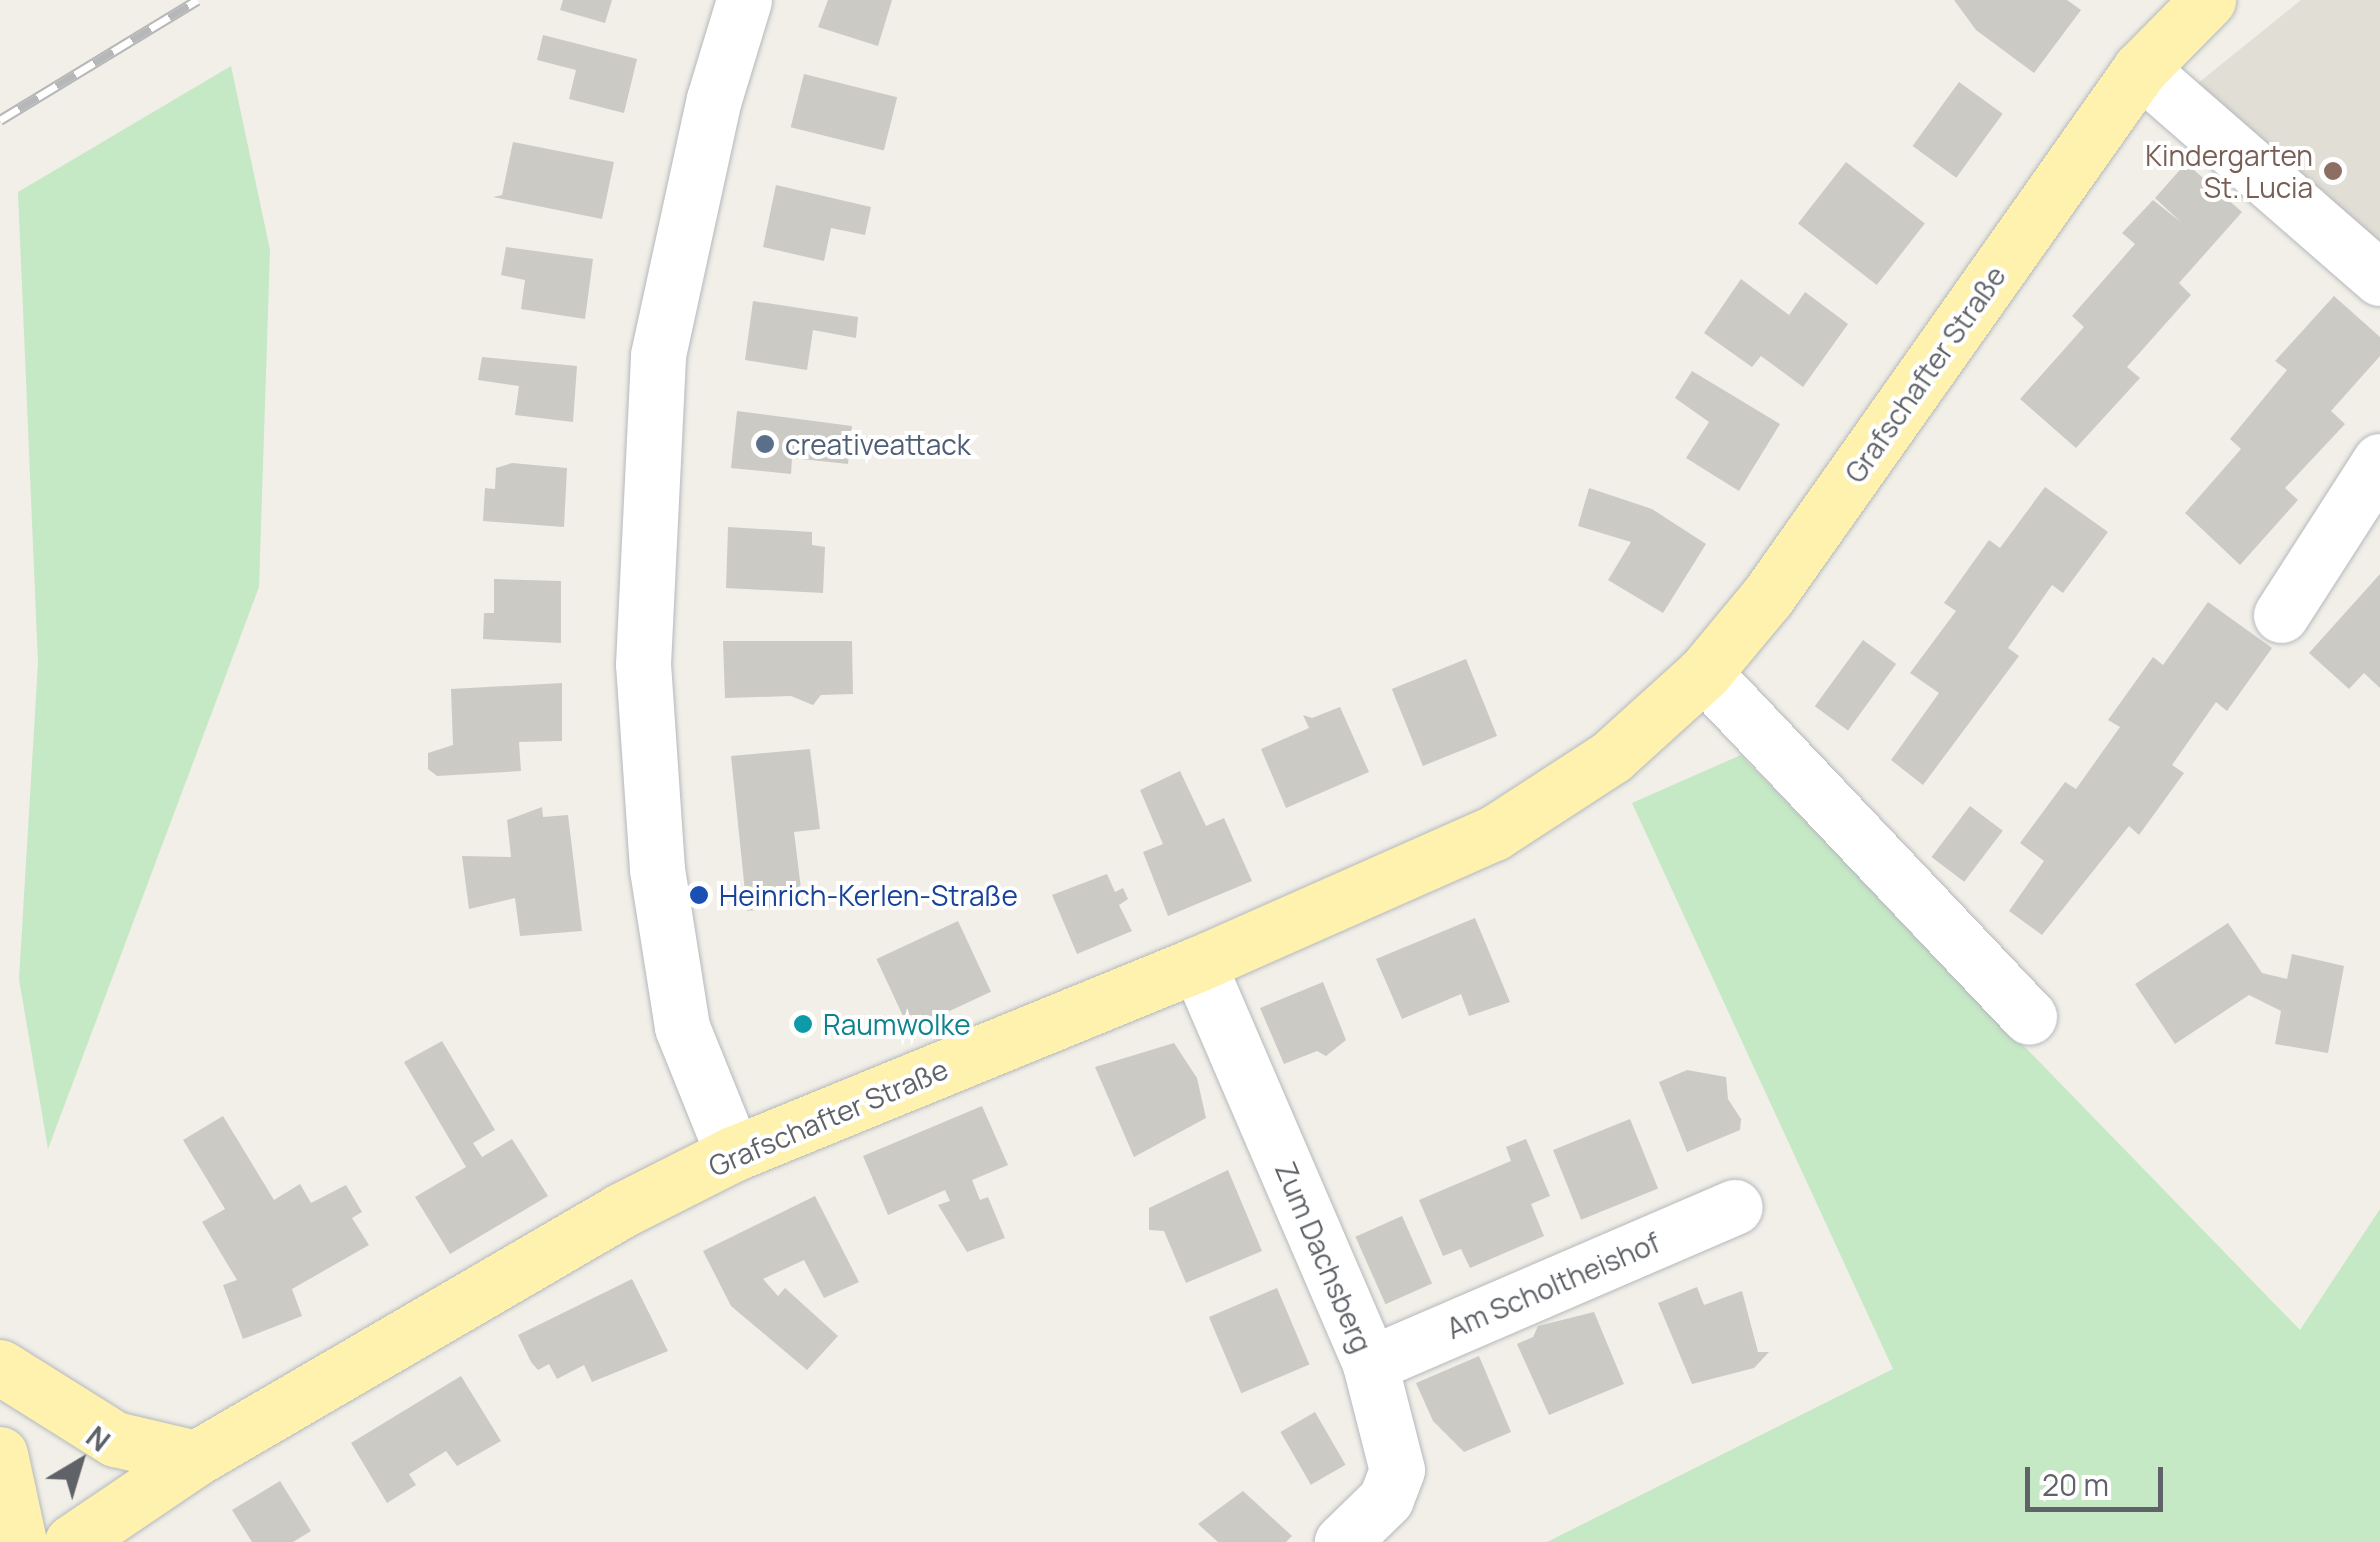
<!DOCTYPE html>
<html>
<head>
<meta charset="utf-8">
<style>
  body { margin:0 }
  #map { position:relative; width:2380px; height:1542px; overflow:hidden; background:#f1efe8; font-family:Manrope,sans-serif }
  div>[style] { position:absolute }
  .education>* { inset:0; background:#e1ded6 }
  .green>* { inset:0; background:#c5e8c5 }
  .building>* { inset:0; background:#cccac5; transform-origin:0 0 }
  .roads { filter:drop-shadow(0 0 2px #b5b8bc) drop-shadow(0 0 2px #b5b8bc) }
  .minor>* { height:55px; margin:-27.5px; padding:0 27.5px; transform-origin:27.5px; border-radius:27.5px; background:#fff }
  .major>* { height:55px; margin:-27.5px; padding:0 27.5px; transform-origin:27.5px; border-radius:27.5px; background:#fff2af }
  .rail>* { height:11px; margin-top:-5.5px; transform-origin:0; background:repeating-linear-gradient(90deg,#fff 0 22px,#b6b7b8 0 44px); box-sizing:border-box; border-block:2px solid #b6b7b8 }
  .dots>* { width:28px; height:28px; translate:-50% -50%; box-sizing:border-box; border:5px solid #fff; border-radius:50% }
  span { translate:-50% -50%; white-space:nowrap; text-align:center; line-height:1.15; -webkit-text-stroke:8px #fff; paint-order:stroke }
  .education-label { font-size:28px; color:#785e54 }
  .right { translate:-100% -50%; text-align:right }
  .street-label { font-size:28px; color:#5f6368 }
  .service-label { font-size:28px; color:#4e5e75 }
  .left { translate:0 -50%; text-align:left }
  .transit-label { font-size:28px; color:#164399 }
  .culture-label { font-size:28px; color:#0d838f }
  .north { position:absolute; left:30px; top:1412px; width:100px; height:100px; -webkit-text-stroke:8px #fff; paint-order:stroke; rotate:38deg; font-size:28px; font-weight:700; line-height:40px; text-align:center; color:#5f6368 }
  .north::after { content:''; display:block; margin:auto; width:35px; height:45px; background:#5f6368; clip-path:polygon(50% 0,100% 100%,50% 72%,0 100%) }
  .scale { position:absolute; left:2025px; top:1467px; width:138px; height:45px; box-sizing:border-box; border:5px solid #5f6368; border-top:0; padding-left:12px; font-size:30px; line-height:35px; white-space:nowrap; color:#5f6368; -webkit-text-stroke:8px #fff; paint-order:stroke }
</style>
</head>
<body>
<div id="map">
  <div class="education">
    <div style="clip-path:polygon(2301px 0,2380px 0,2380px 255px,2192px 88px)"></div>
  </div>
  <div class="green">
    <div style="clip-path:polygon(231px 66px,270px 250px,259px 587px,48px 1149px,19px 979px,38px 663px,18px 192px)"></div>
    <div style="clip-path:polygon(1741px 755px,2300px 1330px,2380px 1209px,2380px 1542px,1547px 1542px,1893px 1369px,1632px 803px)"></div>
  </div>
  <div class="building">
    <div style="clip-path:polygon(563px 0,612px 0,605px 23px,560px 10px)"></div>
    <div style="clip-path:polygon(828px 0,892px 0,878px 46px,818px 27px)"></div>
    <div style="clip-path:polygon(1954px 0,2067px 0,2081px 10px,2034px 73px,1976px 30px)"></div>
    <div style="clip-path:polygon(543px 35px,637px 59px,624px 113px,569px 99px,576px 70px,537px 60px)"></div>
    <div style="left:804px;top:74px;width:96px;height:55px;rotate:14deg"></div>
    <div style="left:1959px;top:82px;width:54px;height:79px;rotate:36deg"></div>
    <div style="clip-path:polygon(513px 142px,614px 162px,602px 219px,493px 197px,502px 195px)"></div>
    <div style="left:1846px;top:162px;width:100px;height:78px;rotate:38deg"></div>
    <div style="clip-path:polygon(2186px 163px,2242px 212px,2179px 283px,2191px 295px,2127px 367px,2140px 378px,2076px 448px,2020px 399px,2084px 327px,2072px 316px,2135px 244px,2122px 233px,2153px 200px,2182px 223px,2155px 198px)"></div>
    <div style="clip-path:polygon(776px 185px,871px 207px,865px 235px,831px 228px,824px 261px,763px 247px)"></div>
    <div style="clip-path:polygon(506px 247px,593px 259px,585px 319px,521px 309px,525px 280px,501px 275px)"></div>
    <div style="clip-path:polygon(1741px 279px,1789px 315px,1805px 292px,1848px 324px,1803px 387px,1761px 356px,1752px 367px,1704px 333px)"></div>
    <div style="clip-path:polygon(2334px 296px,2380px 337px,2380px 356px,2331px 411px,2345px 424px,2285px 488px,2298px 500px,2240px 565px,2185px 513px,2241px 449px,2230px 439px,2287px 370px,2275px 361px)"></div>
    <div style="clip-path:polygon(753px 301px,858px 317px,856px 338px,813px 330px,807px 370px,745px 360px)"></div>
    <div style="clip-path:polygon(482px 357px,577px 366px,573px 422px,515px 415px,519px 386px,478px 380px)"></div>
    <div style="clip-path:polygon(1692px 371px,1780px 424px,1739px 491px,1686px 458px,1709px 422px,1675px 398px)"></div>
    <div style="clip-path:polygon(737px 411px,852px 426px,848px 464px,792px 458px,791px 474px,731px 468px)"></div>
    <div style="clip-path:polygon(512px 463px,567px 468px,564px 527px,483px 521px,485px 488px,495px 489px,496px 468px)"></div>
    <div style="clip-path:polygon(2045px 487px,2108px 532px,2063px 593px,2052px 585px,2008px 648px,2019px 656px,1923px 785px,1891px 760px,1939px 693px,1910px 673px,1956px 611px,1944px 603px,1989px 540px,2000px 548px)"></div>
    <div style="clip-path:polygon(1589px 488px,1652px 509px,1706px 544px,1663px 613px,1608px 580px,1631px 542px,1578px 526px)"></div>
    <div style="clip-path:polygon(728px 527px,812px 532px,812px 545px,825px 547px,823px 593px,726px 588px)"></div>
    <div style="clip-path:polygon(2380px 574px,2380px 688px,2364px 673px,2349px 689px,2309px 653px)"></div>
    <div style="clip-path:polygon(494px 579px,561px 581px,561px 643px,483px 639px,484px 613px,494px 613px)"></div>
    <div style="clip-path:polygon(2208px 602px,2272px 648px,2227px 711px,2216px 702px,2172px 765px,2184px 773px,2139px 835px,2129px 826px,2042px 935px,2009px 911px,2044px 861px,2020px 843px,2065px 782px,2076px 789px,2120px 727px,2108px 720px,2153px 657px,2163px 665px)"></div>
    <div style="left:1863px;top:640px;width:41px;height:82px;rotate:36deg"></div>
    <div style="clip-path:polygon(723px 641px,852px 641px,853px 694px,821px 695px,813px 705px,791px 696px,725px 698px)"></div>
    <div style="left:1466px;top:659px;width:83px;height:80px;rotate:68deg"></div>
    <div style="clip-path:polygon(562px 683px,562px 741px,519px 742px,521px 771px,437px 776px,428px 769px,428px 753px,453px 745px,451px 689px)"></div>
    <div style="clip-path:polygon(1340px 707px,1369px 772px,1286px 808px,1261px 749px,1309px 728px,1303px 715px,1312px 718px)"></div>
    <div style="clip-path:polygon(810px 749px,820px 829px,794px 832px,803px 905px,747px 911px,731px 756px)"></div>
    <div style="clip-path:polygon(1180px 771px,1206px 826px,1224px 818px,1252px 881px,1168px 916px,1143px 852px,1163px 844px,1140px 790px)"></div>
    <div style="left:1970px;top:806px;width:41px;height:64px;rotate:37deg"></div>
    <div style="clip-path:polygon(542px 807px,543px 817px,568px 815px,582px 931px,520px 936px,515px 898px,469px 909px,462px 856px,511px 857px,507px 820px)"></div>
    <div style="clip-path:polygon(1107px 874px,1115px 892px,1123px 888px,1128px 899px,1119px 905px,1132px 931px,1077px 954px,1052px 895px)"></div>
    <div style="clip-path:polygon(1475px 918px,1510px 1002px,1469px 1016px,1461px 994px,1402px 1019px,1376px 959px)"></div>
    <div style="left:958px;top:921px;width:78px;height:90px;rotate:65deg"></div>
    <div style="clip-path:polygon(2228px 923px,2262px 973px,2287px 979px,2292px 954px,2344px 966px,2328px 1053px,2275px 1044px,2281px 1011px,2249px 995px,2175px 1044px,2135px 984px)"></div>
    <div style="clip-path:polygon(1323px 982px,1346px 1040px,1326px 1056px,1317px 1051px,1284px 1064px,1260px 1008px)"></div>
    <div style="clip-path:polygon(442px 1041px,495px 1130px,473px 1143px,482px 1157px,512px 1139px,548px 1196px,450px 1254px,415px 1197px,466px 1167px,404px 1062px)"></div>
    <div style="clip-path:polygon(1174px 1043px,1197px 1078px,1206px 1118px,1134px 1157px,1095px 1067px)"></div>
    <div style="clip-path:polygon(1687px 1070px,1726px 1077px,1728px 1099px,1741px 1119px,1740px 1130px,1687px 1152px,1659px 1082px)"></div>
    <div style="clip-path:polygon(982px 1106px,1008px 1165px,972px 1180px,980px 1200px,988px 1197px,1005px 1238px,967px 1252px,938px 1205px,950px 1201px,945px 1190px,888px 1215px,863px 1156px)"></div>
    <div style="clip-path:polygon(223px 1116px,274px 1200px,300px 1184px,311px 1203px,346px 1185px,362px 1212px,352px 1218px,369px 1245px,292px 1289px,302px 1316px,243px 1339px,223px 1285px,237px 1280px,202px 1222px,225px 1209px,183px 1140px)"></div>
    <div style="left:1630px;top:1119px;width:75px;height:83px;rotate:68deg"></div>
    <div style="clip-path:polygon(1526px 1139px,1550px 1196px,1531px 1204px,1544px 1236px,1470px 1268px,1461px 1249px,1443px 1256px,1419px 1200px,1511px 1161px,1506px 1147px)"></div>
    <div style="clip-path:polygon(1228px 1170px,1262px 1251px,1186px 1283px,1164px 1231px,1149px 1230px,1149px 1208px)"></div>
    <div style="clip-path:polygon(815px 1196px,859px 1282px,824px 1298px,804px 1260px,763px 1279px,778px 1296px,785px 1288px,838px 1336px,807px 1370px,731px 1306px,703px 1251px)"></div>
    <div style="left:1402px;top:1216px;width:74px;height:51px;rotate:66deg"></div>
    <div style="clip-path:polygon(632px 1279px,668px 1351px,592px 1382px,584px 1365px,557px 1379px,549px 1364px,538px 1370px,531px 1362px,518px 1335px)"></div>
    <div style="clip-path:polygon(1697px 1287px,1704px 1305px,1742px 1291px,1758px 1352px,1769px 1352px,1754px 1368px,1692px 1384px,1658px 1303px)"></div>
    <div style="left:1277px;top:1288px;width:83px;height:74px;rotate:67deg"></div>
    <div style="clip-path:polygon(1594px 1312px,1624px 1384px,1549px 1415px,1517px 1344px,1533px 1337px,1538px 1326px)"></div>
    <div style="clip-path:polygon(1479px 1356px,1511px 1432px,1464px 1452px,1433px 1421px,1416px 1383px)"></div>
    <div style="clip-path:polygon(461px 1376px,501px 1441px,457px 1466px,446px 1451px,409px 1474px,416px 1485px,387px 1503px,351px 1443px)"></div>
    <div style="left:1315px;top:1412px;width:61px;height:40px;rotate:60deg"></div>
    <div style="clip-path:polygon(280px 1481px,311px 1531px,293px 1542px,252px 1542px,232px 1510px)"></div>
    <div style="clip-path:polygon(1243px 1491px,1292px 1536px,1286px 1542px,1218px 1542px,1198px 1524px)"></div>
  </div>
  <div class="roads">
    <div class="minor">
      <div style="left:2140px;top:69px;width:318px;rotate:41.1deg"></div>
      <div style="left:2281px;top:615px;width:183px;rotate:-57.3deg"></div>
      <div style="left:1704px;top:673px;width:473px;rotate:46.6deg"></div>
      <div style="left:1198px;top:964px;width:435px;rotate:66.7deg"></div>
      <div style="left:1370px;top:1364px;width:109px;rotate:75.7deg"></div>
      <div style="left:1397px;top:1470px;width:31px;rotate:111deg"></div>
      <div style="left:1386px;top:1499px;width:62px;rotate:135.7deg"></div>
      <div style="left:733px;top:1154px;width:137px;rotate:-111.9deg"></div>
      <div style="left:682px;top:1027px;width:160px;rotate:-99deg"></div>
      <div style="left:657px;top:869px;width:205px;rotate:-93.9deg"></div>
      <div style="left:643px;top:664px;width:309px;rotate:-87.2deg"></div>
      <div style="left:658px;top:355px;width:262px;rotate:-77.7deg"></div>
      <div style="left:714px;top:99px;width:103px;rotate:-73.1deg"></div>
      <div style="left:1370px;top:1364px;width:397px;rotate:-23.3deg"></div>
    </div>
    <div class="major">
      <div style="left:0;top:1367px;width:136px;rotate:32.1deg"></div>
      <div style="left:115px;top:1439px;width:83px;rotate:13.2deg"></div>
      <div style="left:0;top:1454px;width:90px;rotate:77.8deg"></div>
      <div style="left:72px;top:1542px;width:150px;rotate:-34.1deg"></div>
      <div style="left:196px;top:1458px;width:491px;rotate:-30.2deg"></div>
      <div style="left:620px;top:1211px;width:127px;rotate:-26.8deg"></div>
      <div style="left:733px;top:1154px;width:502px;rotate:-22.23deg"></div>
      <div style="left:1198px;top:964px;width:324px;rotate:-23.9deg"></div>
      <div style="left:1494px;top:833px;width:140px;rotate:-33deg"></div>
      <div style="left:1611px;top:757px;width:125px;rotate:-42.1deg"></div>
      <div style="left:1704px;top:673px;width:100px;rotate:-50.3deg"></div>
      <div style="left:1768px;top:596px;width:645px;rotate:-54.78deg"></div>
      <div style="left:2140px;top:69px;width:97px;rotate:-45.4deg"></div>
    </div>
  </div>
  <div class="rail">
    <div style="left:0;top:120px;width:231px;rotate:-31.3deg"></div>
  </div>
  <div class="dots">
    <div style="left:2333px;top:171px;background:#8d6e63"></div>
    <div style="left:765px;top:444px;background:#5c6f8a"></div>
    <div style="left:699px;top:895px;background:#1a4fb4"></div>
    <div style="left:803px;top:1024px;background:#0f9aa8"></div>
  </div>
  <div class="education-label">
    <span class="right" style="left:2313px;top:171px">Kindergarten<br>St. Lucia</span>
  </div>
  <div class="street-label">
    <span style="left:1925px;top:374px;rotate:-55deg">Grafschafter Straße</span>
    <span style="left:828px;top:1117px;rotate:-23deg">Grafschafter Straße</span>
    <span style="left:1324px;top:1257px;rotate:67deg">Zum Dachsberg</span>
    <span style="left:1553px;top:1285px;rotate:-23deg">Am Scholtheishof</span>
  </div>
  <div class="service-label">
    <span class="left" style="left:785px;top:444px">creativeattack</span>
  </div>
  <div class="transit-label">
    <span class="left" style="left:719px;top:895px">Heinrich-Kerlen-Straße</span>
  </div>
  <div class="culture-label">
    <span class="left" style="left:823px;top:1024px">Raumwolke</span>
  </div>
  <div class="north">N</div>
  <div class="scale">20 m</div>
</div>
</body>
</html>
